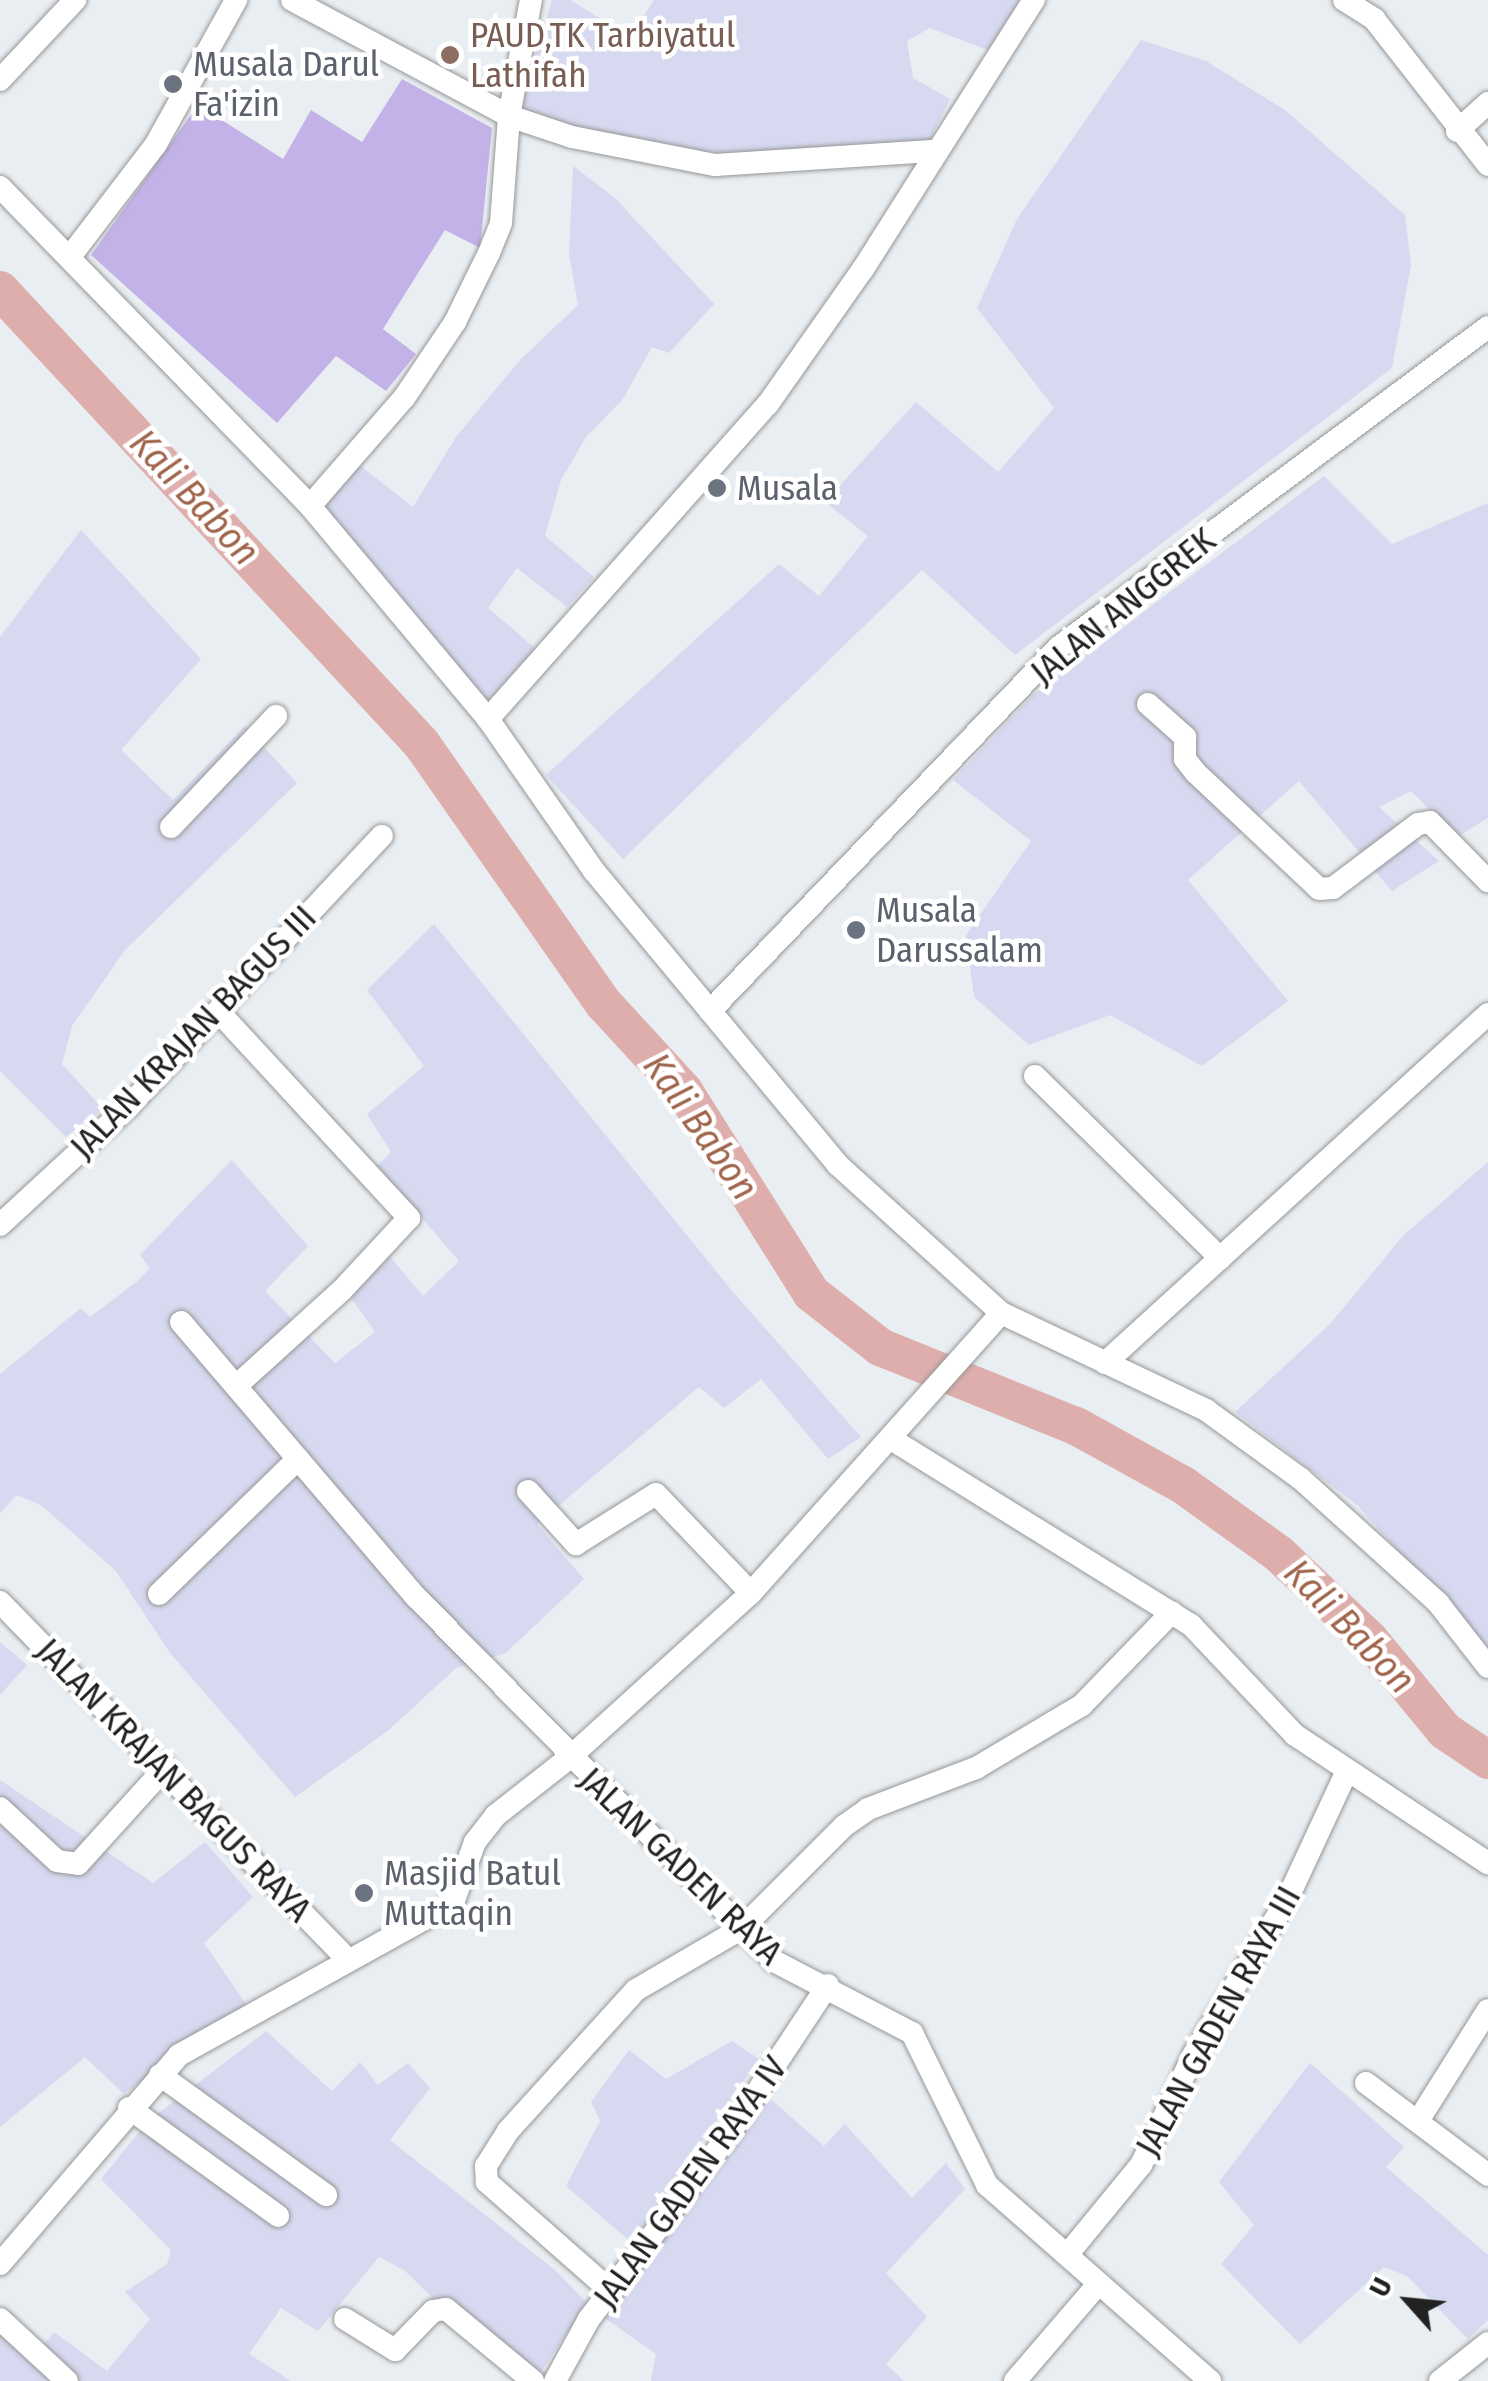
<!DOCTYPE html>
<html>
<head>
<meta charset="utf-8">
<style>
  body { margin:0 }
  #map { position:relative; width:1488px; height:2381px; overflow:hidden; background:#e9eef2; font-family:"Fira Sans Condensed",sans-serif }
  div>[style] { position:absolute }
  .farmland>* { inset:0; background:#d6d9ef }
  .grass>* { inset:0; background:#c3b2e8 }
  .river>* { height:38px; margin:-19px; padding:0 19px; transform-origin:19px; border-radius:19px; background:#ddaeac }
  .roads { filter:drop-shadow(0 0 2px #969696) drop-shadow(0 0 2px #969696) }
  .minor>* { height:22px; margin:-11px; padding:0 11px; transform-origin:11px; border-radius:11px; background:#fff }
  .dots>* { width:28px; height:28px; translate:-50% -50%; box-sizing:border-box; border:5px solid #fff; border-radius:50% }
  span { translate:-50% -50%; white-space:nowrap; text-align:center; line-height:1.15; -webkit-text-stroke:9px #fff; paint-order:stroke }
  .education-label { font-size:35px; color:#785e54 }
  .left { translate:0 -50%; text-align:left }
  .worship-label { font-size:35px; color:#5b616d }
  .street-label { font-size:35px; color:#222 }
  .water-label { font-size:38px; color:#9f654b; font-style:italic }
  .north { position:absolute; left:1358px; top:2251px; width:100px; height:100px; -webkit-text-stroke:8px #fff; paint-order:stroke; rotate:297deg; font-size:28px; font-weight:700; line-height:40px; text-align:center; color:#222 }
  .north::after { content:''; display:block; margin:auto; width:35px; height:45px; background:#222; clip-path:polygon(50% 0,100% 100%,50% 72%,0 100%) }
</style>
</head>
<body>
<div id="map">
  <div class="farmland">
    <div style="clip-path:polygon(552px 0,570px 0,630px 37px,654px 0,1034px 0,990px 51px,930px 28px,907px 41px,913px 78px,950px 99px,923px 154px,780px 162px,630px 143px,518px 111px)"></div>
    <div style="clip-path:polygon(1141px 40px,1206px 61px,1285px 110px,1405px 215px,1411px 265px,1392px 368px,1015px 655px,922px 570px,623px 859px,546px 775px,779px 564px,819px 596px,868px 536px,825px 502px,916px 402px,998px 472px,1054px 408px,977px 308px,1017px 219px)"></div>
    <div style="clip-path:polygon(573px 166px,614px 197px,714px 304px,669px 353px,652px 347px,623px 399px,586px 437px,561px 480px,545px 536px,594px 577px,567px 607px,517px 568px,488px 608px,536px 649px,486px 706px,370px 559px,320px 507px,358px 464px,413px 507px,456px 437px,520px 360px,578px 305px,569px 254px)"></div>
    <div style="clip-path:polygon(1324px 476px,1392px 544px,1488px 503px,1488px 818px,1457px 837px,1411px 791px,1379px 807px,1439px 861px,1392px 891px,1299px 781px,1188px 880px,1288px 1001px,1202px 1066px,1110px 1015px,1029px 1045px,974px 997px,966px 935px,1031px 841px,953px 780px,1033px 695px)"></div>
    <div style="clip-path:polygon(81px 530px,201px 659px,121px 750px,173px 800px,245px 726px,297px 783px,125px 950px,72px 1026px,62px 1064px,103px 1109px,66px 1137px,0 1071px,0 637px)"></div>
    <div style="clip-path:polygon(434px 924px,733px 1292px,861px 1437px,828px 1459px,761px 1379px,724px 1408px,699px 1387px,537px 1524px,584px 1579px,506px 1653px,456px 1668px,390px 1729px,295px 1797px,170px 1653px,116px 1571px,41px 1505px,17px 1495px,0 1513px,0 1374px,81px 1308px,90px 1317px,135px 1283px,150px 1268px,140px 1255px,232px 1160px,308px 1246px,265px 1291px,335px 1363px,375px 1332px,346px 1291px,387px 1253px,423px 1296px,459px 1261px,377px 1166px,391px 1152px,367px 1114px,424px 1066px,367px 990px)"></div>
    <div style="clip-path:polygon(1488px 1162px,1488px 1652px,1357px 1505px,1235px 1412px,1330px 1324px,1403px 1236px)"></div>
    <div style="clip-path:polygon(0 1642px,27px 1665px,0 1695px)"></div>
    <div style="clip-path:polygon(0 1780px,153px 1883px,205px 1842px,253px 1897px,204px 1943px,246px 2004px,124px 2094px,85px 2057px,0 2127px)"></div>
    <div style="clip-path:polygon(266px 2031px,332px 2091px,360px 2062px,378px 2085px,408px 2063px,430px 2088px,390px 2140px,555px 2270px,587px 2303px,535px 2381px,464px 2329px,404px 2270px,379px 2257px,318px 2331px,281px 2308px,249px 2354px,291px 2381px,0 2381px,0 2315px,41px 2348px,54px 2332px,107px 2371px,150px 2319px,125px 2292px,167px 2264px,171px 2250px,101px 2179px,148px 2121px)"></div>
    <div style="clip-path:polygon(732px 2041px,759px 2059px,632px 2243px,566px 2186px,600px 2121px,591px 2102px,629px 2050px,666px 2079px)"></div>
    <div style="clip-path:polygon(1310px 2063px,1404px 2147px,1386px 2167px,1488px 2255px,1488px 2320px,1468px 2339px,1407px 2276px,1384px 2267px,1300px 2344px,1221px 2264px,1254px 2225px,1219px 2182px)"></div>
    <div style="clip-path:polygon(764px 2093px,824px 2146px,845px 2124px,912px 2198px,946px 2163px,965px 2189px,886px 2273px,927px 2317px,886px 2364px,904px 2381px,651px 2381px,656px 2354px,603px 2317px,707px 2183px)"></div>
  </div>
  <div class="grass">
    <div style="clip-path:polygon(402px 79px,492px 128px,480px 248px,445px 230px,383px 329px,416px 354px,386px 391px,336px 356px,277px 423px,91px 255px,198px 105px,283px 159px,311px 110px,362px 142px)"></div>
  </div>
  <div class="river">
    <div style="left:0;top:290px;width:618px;rotate:47.1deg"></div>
    <div style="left:421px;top:743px;width:319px;rotate:55deg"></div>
    <div style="left:604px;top:1004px;width:118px;rotate:47.4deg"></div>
    <div style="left:684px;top:1091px;width:239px;rotate:57.8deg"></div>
    <div style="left:811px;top:1293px;width:88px;rotate:38deg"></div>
    <div style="left:880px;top:1347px;width:211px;rotate:22deg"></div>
    <div style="left:1076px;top:1426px;width:122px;rotate:28.9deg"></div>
    <div style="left:1183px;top:1485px;width:118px;rotate:35.7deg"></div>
    <div style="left:1279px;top:1554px;width:125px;rotate:43.4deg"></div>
    <div style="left:1370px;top:1640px;width:118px;rotate:50.5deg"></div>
    <div style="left:1445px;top:1731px;width:52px;rotate:34deg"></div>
  </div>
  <div class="roads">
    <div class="minor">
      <div style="left:292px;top:0;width:246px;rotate:28.1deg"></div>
      <div style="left:509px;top:116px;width:66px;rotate:18.4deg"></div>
      <div style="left:572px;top:137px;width:146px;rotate:11.1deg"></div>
      <div style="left:715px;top:165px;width:217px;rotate:-3.7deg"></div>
      <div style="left:1344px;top:0;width:36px;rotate:32deg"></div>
      <div style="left:1374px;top:19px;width:185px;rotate:52deg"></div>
      <div style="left:0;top:80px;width:110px;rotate:-46.8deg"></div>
      <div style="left:1457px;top:131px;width:42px;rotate:-42.1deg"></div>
      <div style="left:0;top:187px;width:445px;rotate:45.8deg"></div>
      <div style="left:310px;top:506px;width:278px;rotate:50.1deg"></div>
      <div style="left:488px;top:719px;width:185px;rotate:55.1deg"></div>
      <div style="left:594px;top:871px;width:382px;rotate:50.3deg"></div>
      <div style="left:838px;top:1165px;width:220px;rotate:42.2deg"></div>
      <div style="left:1001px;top:1313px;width:227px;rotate:25.3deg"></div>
      <div style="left:1206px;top:1410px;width:117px;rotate:36deg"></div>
      <div style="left:1301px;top:1479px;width:185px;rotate:42.1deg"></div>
      <div style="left:1438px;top:1603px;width:81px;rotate:52deg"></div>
      <div style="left:72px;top:254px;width:138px;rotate:-52.6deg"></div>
      <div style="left:156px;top:144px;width:165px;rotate:-60.9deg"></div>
      <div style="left:310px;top:506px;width:143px;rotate:-49deg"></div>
      <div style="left:404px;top:398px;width:92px;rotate:-56.1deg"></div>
      <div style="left:455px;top:322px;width:77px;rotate:-63.8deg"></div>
      <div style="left:489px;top:253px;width:32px;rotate:-68deg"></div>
      <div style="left:501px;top:223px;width:107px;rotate:-85.7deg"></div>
      <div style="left:509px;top:116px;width:118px;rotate:-79.3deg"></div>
      <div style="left:1148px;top:704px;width:50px;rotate:41.7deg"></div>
      <div style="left:1185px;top:737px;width:22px;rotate:90deg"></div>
      <div style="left:1185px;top:759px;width:16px;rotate:52deg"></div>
      <div style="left:1195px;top:772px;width:170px;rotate:43.3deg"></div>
      <div style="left:1319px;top:889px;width:14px;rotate:-4deg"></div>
      <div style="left:1333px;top:888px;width:106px;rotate:-37deg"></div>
      <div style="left:1418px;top:824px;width:12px;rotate:-9deg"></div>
      <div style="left:1430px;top:822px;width:83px;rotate:45.5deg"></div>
      <div style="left:488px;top:719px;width:421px;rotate:-48.4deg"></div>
      <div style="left:768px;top:404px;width:165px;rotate:-54.9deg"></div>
      <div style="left:863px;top:269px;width:319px;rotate:-57.6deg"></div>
      <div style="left:171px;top:827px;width:153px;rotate:-46.6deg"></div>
      <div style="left:218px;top:1011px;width:282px;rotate:47.3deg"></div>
      <div style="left:409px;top:1218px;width:98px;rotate:132.9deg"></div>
      <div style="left:342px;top:1290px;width:143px;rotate:137.8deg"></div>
      <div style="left:710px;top:1011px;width:504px;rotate:-46.21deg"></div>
      <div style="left:1059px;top:647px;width:535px;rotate:-36.72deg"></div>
      <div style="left:1035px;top:1076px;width:260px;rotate:44.5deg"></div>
      <div style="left:0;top:1225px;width:176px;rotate:-42.7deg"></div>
      <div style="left:129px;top:1106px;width:370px;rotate:-46.9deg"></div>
      <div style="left:181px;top:1322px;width:363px;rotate:49.5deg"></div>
      <div style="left:417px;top:1598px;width:509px;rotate:45.48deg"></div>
      <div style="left:774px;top:1961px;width:156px;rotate:27.6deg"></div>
      <div style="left:912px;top:2033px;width:169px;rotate:63.7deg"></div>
      <div style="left:987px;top:2185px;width:297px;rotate:41.3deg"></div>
      <div style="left:1105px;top:1363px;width:518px;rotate:-42.34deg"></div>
      <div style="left:891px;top:1439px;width:353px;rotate:31.8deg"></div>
      <div style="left:1191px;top:1625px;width:151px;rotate:46.6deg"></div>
      <div style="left:1295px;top:1735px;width:232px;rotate:33.6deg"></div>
      <div style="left:528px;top:1491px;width:72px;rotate:47.8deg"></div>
      <div style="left:576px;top:1544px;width:94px;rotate:-32deg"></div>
      <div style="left:656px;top:1494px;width:137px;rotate:46.2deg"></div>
      <div style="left:159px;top:1594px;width:194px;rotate:-44.2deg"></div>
      <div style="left:0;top:1602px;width:498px;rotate:45.8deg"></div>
      <div style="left:0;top:1808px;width:78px;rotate:42.9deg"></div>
      <div style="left:57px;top:1861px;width:21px;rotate:8deg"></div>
      <div style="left:78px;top:1864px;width:131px;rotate:-47.8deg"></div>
      <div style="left:160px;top:2075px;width:205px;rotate:35.9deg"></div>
      <div style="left:1366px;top:2083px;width:153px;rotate:37deg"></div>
      <div style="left:129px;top:2108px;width:184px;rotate:35.9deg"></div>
      <div style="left:1418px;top:2121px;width:131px;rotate:-57.8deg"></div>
      <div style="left:1067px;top:2255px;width:117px;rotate:-50.6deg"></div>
      <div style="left:1141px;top:2165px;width:123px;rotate:-64.5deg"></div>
      <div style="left:1194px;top:2054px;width:180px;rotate:-58.9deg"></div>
      <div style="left:1287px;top:1900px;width:140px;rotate:-65.1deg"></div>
      <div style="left:0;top:2264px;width:275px;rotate:-49.4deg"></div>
      <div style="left:179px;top:2055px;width:313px;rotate:-29deg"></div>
      <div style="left:453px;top:1903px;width:65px;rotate:-70.2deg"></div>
      <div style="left:475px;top:1842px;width:33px;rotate:-52deg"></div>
      <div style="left:495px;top:1816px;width:94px;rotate:-38.1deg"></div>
      <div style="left:569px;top:1758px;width:246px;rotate:-42.2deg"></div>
      <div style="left:751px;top:1593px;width:375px;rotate:-48.2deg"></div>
      <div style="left:612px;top:2292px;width:167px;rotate:-138.7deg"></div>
      <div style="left:487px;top:2182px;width:16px;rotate:-94deg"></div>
      <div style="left:486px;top:2166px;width:41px;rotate:-57.8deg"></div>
      <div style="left:508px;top:2131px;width:190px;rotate:-47.8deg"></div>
      <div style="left:636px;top:1990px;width:123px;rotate:-30.3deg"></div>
      <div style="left:742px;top:1928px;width:144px;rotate:-45deg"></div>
      <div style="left:844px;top:1826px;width:29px;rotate:-35deg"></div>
      <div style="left:868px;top:1809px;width:116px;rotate:-20.8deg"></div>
      <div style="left:976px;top:1768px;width:123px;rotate:-30.7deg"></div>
      <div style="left:1082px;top:1705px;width:129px;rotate:-45.9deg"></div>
      <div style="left:0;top:2319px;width:91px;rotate:42.8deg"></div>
      <div style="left:345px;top:2319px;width:59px;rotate:31.8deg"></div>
      <div style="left:395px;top:2350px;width:54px;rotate:-45.7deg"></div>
      <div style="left:433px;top:2311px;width:13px;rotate:-9deg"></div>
      <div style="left:446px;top:2309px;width:113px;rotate:39.6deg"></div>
      <div style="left:555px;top:2381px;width:71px;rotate:-61.3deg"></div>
      <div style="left:589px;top:2319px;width:230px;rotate:-52.8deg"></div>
      <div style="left:728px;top:2136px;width:181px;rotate:-56.5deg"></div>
      <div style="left:1015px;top:2381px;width:128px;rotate:-49.4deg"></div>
      <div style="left:1440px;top:2381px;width:61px;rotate:-38.4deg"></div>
    </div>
  </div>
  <div class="dots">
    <div style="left:450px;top:55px;background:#8d6e63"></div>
    <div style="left:173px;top:84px;background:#6b7280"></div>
    <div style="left:717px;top:488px;background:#6b7280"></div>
    <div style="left:856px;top:930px;background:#6b7280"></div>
    <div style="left:364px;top:1893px;background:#6b7280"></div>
  </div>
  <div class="education-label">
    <span class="left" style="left:470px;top:55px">PAUD,TK Tarbiyatul<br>Lathifah</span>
  </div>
  <div class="worship-label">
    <span class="left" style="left:193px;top:84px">Musala Darul<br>Fa'izin</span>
    <span class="left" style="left:737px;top:488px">Musala</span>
    <span class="left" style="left:876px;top:930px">Musala<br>Darussalam</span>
    <span class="left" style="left:384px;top:1893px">Masjid Batul<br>Muttaqin</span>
  </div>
  <div class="street-label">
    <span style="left:1123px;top:606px;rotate:-39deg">JALAN ANGGREK</span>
    <span style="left:193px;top:1032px;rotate:-46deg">JALAN KRAJAN BAGUS III</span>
    <span style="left:174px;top:1780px;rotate:46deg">JALAN KRAJAN BAGUS RAYA</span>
    <span style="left:681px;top:1866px;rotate:44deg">JALAN GADEN RAYA</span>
    <span style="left:1218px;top:2021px;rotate:-61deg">JALAN GADEN RAYA III</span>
    <span style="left:690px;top:2182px;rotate:-54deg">JALAN GADEN RAYA IV</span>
  </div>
  <div class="water-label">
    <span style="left:194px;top:498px;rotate:47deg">Kali Babon</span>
    <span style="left:700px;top:1127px;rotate:55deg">Kali Babon</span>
    <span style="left:1349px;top:1627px;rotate:46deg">Kali Babon</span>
  </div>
  <div class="north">U</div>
</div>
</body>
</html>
